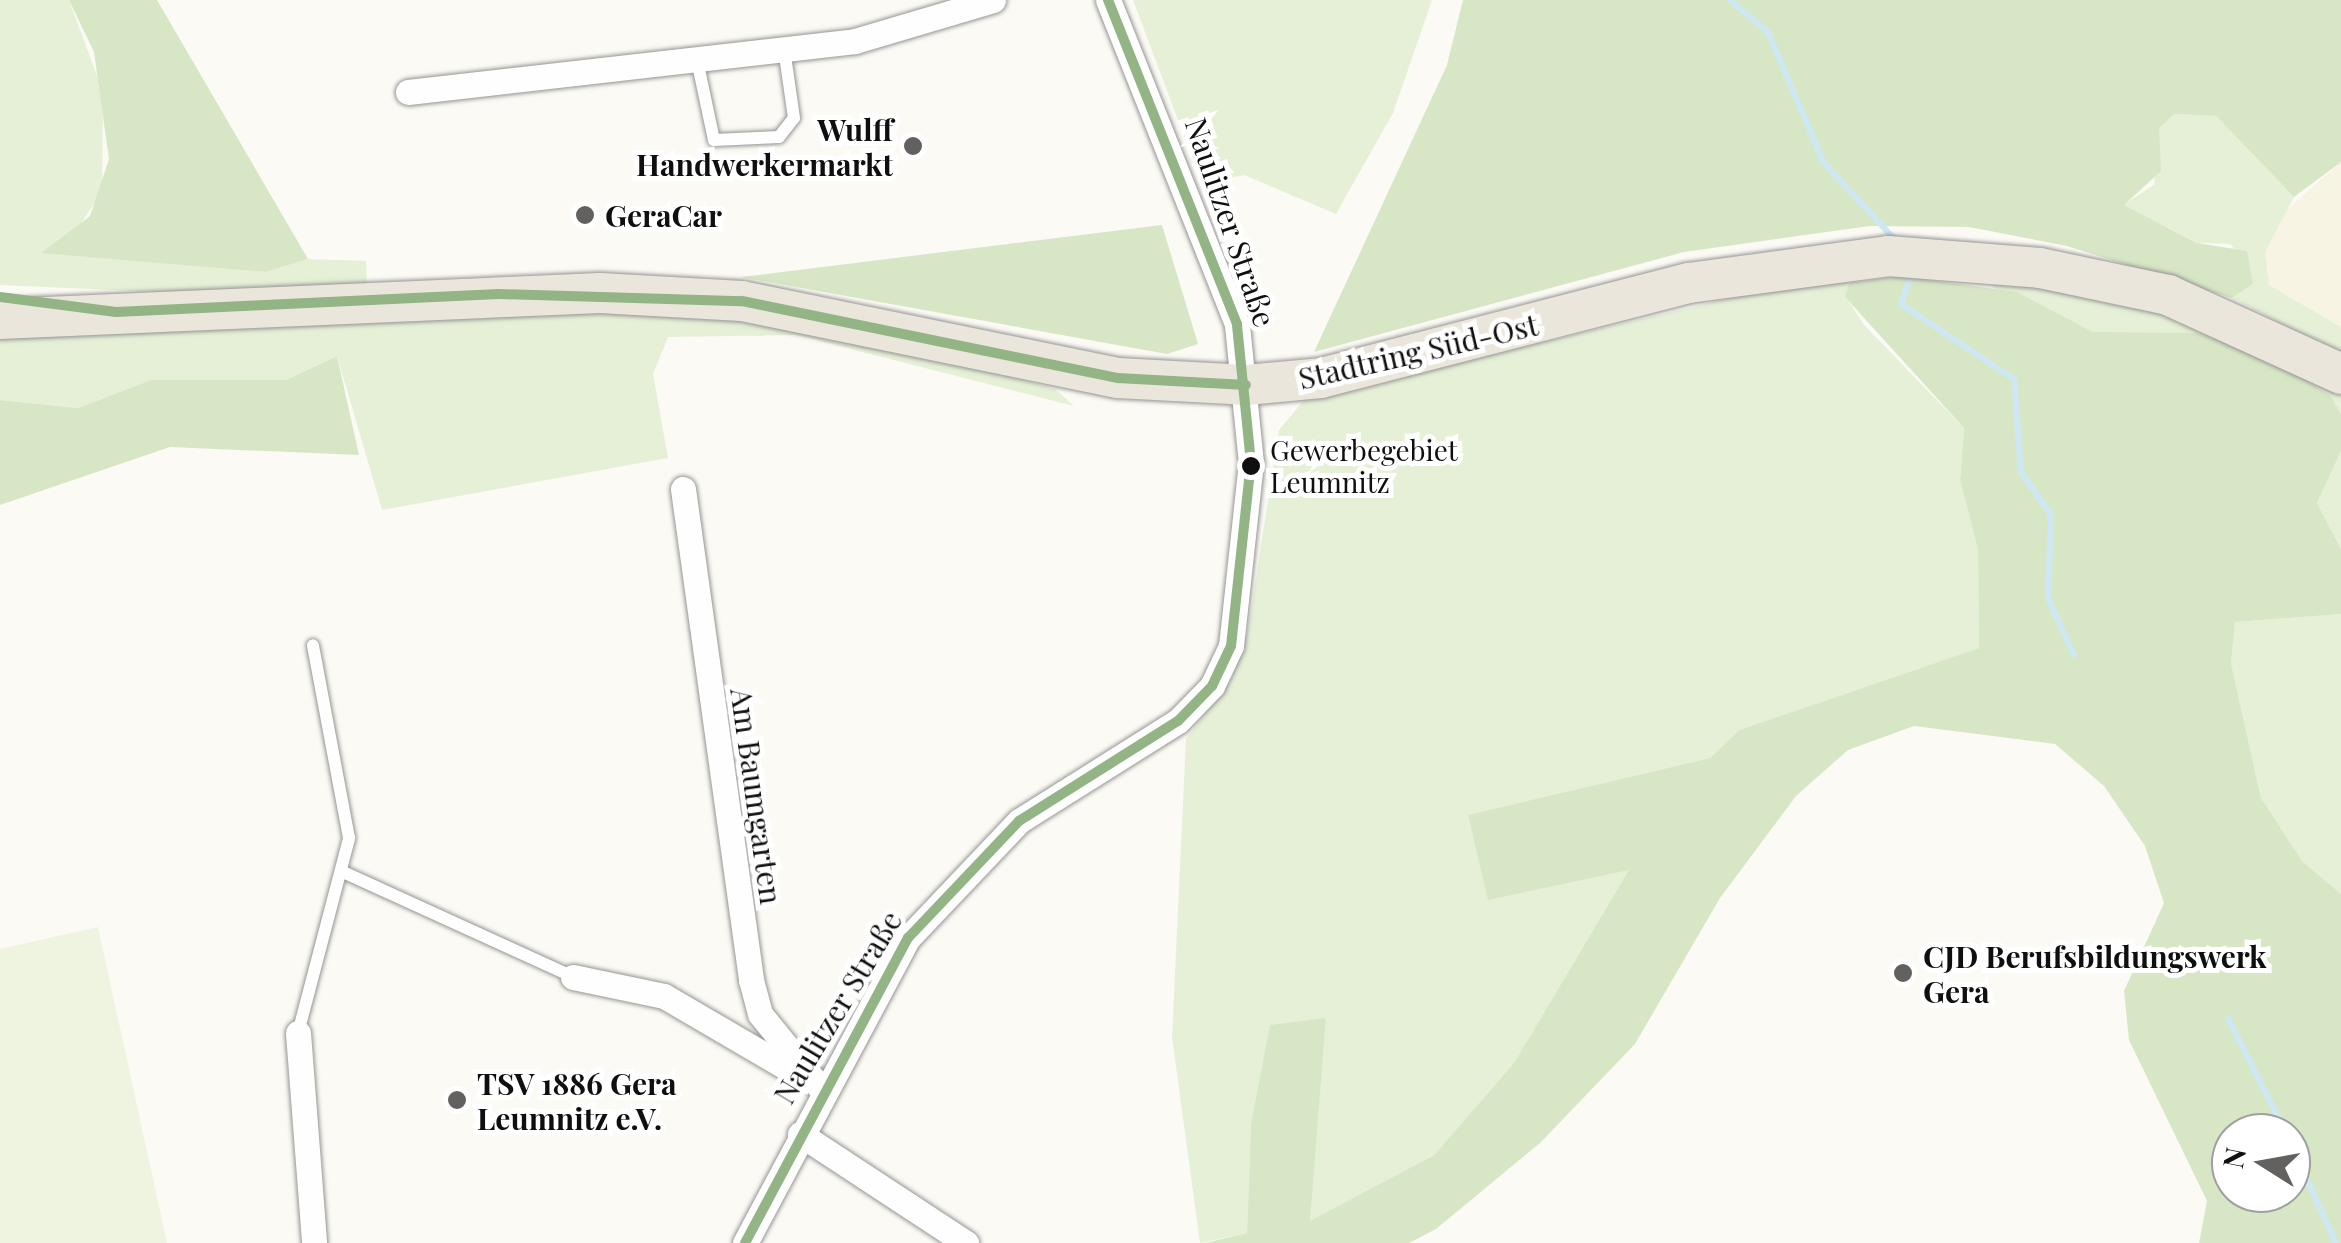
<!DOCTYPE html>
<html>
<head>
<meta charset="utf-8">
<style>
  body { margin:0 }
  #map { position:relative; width:2341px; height:1243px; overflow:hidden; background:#fbfaf5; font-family:"Playfair Display",serif }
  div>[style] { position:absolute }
  .farmland>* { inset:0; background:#f7f4e3 }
  .green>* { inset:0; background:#e6f0d7 }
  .forest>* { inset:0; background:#d7e7c5 }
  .pitch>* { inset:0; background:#eff4e0 }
  .stream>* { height:6px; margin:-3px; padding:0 3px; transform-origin:3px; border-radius:3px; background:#cee8f3 }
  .roads { filter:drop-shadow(0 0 2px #959593) drop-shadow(0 0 2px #959593) }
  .lane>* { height:12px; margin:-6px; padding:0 6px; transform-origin:6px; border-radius:6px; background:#fefefe }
  .street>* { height:25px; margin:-12.5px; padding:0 12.5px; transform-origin:12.5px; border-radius:12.5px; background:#fefefe }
  .primary>* { height:40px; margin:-20px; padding:0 20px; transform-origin:20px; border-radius:20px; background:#ebe6dc }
  .bus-1>* { height:10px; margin:-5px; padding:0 5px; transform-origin:5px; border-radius:5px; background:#93b485 }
  .dots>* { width:28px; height:28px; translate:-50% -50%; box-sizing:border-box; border:5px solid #fff; border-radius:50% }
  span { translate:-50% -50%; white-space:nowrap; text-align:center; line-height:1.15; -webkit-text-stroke:10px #fff; paint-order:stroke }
  .bus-label { font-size:28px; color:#0f0f0f }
  .left { translate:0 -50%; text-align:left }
  .poi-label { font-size:30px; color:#0f0f0f; font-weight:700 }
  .right { translate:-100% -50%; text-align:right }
  .street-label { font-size:30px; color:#0f0f0f }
  .north { position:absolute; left:2211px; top:1113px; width:100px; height:100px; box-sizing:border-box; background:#fff; border:2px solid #9f9f9f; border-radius:50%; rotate:281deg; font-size:28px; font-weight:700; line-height:40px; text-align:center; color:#0f0f0f }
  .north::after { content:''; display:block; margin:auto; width:35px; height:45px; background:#626160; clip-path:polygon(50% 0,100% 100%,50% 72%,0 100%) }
</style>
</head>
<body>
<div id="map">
  <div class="farmland">
    <div style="clip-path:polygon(2341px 162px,2341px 327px,2269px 285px,2265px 252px,2274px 221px)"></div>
  </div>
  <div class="green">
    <div style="clip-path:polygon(0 0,69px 0,103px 92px,102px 191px,73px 236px,43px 252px,266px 272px,308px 259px,366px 261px,367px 288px,231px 295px,0 285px)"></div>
    <div style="clip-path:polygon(1133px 0,1432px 0,1393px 113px,1336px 214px,1244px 175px,1202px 184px)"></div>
    <div style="clip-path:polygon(2174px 114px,2216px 116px,2294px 197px,2265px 252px,2269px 285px,2341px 327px,2341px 354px,2232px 298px,2253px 284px,2231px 244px,2198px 243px,2123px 205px,2154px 185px,2158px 128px)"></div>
    <div style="clip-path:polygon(1996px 276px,2175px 315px,2341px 392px,2341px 414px,2331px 396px,2093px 332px,1993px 287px)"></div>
    <div style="clip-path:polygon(1810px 279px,1849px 283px,1846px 297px,1864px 325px,1964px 428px,1960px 480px,1978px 550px,1979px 648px,1739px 730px,1710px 758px,1469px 815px,1630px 869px,1514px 1063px,1434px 1155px,1309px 1222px,1326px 1018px,1251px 1124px,1247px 1233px,1200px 1243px,1172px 1037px,1186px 739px,1232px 678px,1247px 636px,1279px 430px,1305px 399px)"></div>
    <div style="clip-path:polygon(685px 306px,934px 355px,1055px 389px,1074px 406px,796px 335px,668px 337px,653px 374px,668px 458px,382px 510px,337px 356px,286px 380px,151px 380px,78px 408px,0 400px,0 329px)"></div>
    <div style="clip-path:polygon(2341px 451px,2341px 549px,2317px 503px)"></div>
    <div style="clip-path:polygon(2341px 614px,2341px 908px,2312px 885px,2261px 798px,2231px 663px,2234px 622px)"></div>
  </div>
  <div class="forest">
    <div style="clip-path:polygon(69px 0,157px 0,308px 259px,266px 272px,41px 253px,90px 216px,109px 159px,94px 52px)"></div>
    <div style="clip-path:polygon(1463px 0,2341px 0,2341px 162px,2294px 197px,2216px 116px,2174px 114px,2159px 128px,2161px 171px,2124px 205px,2197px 243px,2247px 251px,2253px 284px,2232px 298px,2067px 246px,1969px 227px,1870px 226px,1684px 252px,1314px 352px,1447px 65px)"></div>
    <div style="clip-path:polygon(1162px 225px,1198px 344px,1167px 354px,741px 277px)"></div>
    <div style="clip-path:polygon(evenodd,1900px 276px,2017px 292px,2093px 332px,2198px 333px,2275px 361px,2331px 396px,2341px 414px,2341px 451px,2317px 503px,2341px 549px,2341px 614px,2235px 622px,2231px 663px,2261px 798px,2302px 861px,2341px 894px,2341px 1243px,2199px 1243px,2207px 1201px,2129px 1040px,2124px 991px,2164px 903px,2145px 846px,2104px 786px,2055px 744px,1914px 726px,1848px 750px,1796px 796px,1720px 898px,1635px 1044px,1540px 1143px,1436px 1229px,1409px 1243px,1205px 1243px,1247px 1233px,1251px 1124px,1270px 1025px,1326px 1018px,1310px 1221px,1434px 1155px,1514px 1063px,1629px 870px,1488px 900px,1468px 815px,1710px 758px,1739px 730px,1979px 648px,1978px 550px,1960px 480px,1964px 428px,1845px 297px,1849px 283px,1900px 276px,2231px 1133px,2291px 1133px,2291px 1193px,2231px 1193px,2231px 1133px)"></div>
    <div style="clip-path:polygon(337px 356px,359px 455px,170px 447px,0 505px,0 400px,78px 408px,151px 380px,286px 380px)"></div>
  </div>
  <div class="pitch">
    <div style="clip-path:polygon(98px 927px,167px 1243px,0 1243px,0 949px)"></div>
  </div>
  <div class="stream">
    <div style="left:1730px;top:0;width:50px;rotate:40.1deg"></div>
    <div style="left:1768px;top:32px;width:142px;rotate:66.9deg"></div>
    <div style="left:1824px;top:163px;width:110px;rotate:47.2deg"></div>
    <div style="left:1911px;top:274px;width:32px;rotate:108deg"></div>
    <div style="left:1901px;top:304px;width:136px;rotate:33.6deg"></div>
    <div style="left:2014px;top:379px;width:93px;rotate:85.7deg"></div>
    <div style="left:2021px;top:472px;width:52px;rotate:55.1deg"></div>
    <div style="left:2051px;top:515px;width:83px;rotate:92.1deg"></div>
    <div style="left:2048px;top:598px;width:63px;rotate:65.5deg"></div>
    <div style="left:2228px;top:1018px;width:129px;rotate:63.2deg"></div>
    <div style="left:2291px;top:1144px;width:109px;rotate:65.6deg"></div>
  </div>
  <div class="roads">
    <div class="lane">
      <div style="left:697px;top:60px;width:82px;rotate:78deg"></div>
      <div style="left:714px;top:140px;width:65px;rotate:-2.6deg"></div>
      <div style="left:779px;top:137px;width:24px;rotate:-52deg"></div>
      <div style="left:794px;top:118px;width:70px;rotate:-98.2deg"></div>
      <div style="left:343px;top:872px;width:253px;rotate:24.5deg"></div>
      <div style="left:298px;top:1033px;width:202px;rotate:-75.3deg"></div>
      <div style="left:349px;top:838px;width:196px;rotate:-100.6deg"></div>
    </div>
    <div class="street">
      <div style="left:408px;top:92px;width:450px;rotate:-6.5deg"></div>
      <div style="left:855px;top:41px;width:144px;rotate:-16.5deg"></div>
      <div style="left:683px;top:489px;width:496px;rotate:82.1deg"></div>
      <div style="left:751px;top:980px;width:35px;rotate:75deg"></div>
      <div style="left:760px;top:1014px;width:98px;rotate:50.8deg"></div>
      <div style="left:573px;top:977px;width:93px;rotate:11.8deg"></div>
      <div style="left:664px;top:996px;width:159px;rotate:30.3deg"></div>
      <div style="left:298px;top:1033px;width:211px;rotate:85.6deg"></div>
      <div style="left:800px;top:1134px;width:199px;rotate:33.3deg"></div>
      <div style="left:745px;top:1243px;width:346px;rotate:-61.9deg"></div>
      <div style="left:908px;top:938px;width:161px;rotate:-46.5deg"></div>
      <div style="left:1019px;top:821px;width:188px;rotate:-32.2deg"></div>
      <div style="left:1178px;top:721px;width:49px;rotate:-45.8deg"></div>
      <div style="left:1212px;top:686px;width:44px;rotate:-64.6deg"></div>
      <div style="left:1231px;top:646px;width:184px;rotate:-83.8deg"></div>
      <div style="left:1251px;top:463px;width:140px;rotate:-95.8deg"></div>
      <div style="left:1237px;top:324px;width:349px;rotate:-111.7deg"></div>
    </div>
    <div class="primary">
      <div style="left:0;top:319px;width:601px;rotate:-2.48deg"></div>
      <div style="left:600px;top:293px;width:142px;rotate:3.2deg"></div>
      <div style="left:742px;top:301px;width:384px;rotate:11.6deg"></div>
      <div style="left:1118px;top:378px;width:128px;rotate:3.1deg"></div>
      <div style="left:1246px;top:385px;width:75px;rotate:-5.3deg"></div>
      <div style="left:1321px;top:378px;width:380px;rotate:-14.5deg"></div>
      <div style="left:1689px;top:283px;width:201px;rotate:-7.7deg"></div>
      <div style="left:1888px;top:256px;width:152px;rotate:4.5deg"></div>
      <div style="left:2040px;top:268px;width:131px;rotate:11.9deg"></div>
      <div style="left:2168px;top:295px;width:190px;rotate:24.5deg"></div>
    </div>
  </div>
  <div class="bus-1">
    <div style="left:0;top:297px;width:117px;rotate:7.4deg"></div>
    <div style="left:116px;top:312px;width:383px;rotate:-2.7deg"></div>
    <div style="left:499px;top:294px;width:243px;rotate:1.7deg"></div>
    <div style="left:742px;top:301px;width:384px;rotate:11.6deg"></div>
    <div style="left:1118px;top:378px;width:128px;rotate:3.1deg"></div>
    <div style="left:745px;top:1243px;width:346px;rotate:-61.9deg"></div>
    <div style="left:908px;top:938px;width:161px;rotate:-46.5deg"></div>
    <div style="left:1019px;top:821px;width:188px;rotate:-32.2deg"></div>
    <div style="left:1178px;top:721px;width:49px;rotate:-45.8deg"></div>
    <div style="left:1212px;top:686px;width:44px;rotate:-64.6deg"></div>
    <div style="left:1231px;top:646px;width:184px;rotate:-83.8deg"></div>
    <div style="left:1251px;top:463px;width:140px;rotate:-95.8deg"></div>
    <div style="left:1237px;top:324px;width:349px;rotate:-111.7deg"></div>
  </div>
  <div class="dots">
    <div style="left:913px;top:146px;background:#626160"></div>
    <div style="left:585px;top:215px;background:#626160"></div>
    <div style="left:1251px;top:466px;background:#0f0f0f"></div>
    <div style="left:1903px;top:973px;background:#626160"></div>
    <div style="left:457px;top:1100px;background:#626160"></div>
  </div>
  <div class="bus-label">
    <span class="left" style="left:1270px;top:466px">Gewerbegebiet<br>Leumnitz</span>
  </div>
  <div class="poi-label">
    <span class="right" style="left:893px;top:146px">Wulff<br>Handwerkermarkt</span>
    <span class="left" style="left:605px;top:215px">GeraCar</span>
    <span class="left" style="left:1923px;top:973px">CJD Berufsbildungswerk<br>Gera</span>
    <span class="left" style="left:477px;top:1100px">TSV 1886 Gera<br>Leumnitz e.V.</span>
  </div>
  <div class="street-label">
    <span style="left:1231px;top:222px;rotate:71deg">Naulitzer Straße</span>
    <span style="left:1418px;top:351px;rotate:-13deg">Stadtring Süd-Ost</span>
    <span style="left:757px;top:796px;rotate:82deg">Am Baumgarten</span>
    <span style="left:837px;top:1007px;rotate:-59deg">Naulitzer Straße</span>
  </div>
  <div class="north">N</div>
</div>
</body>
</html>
